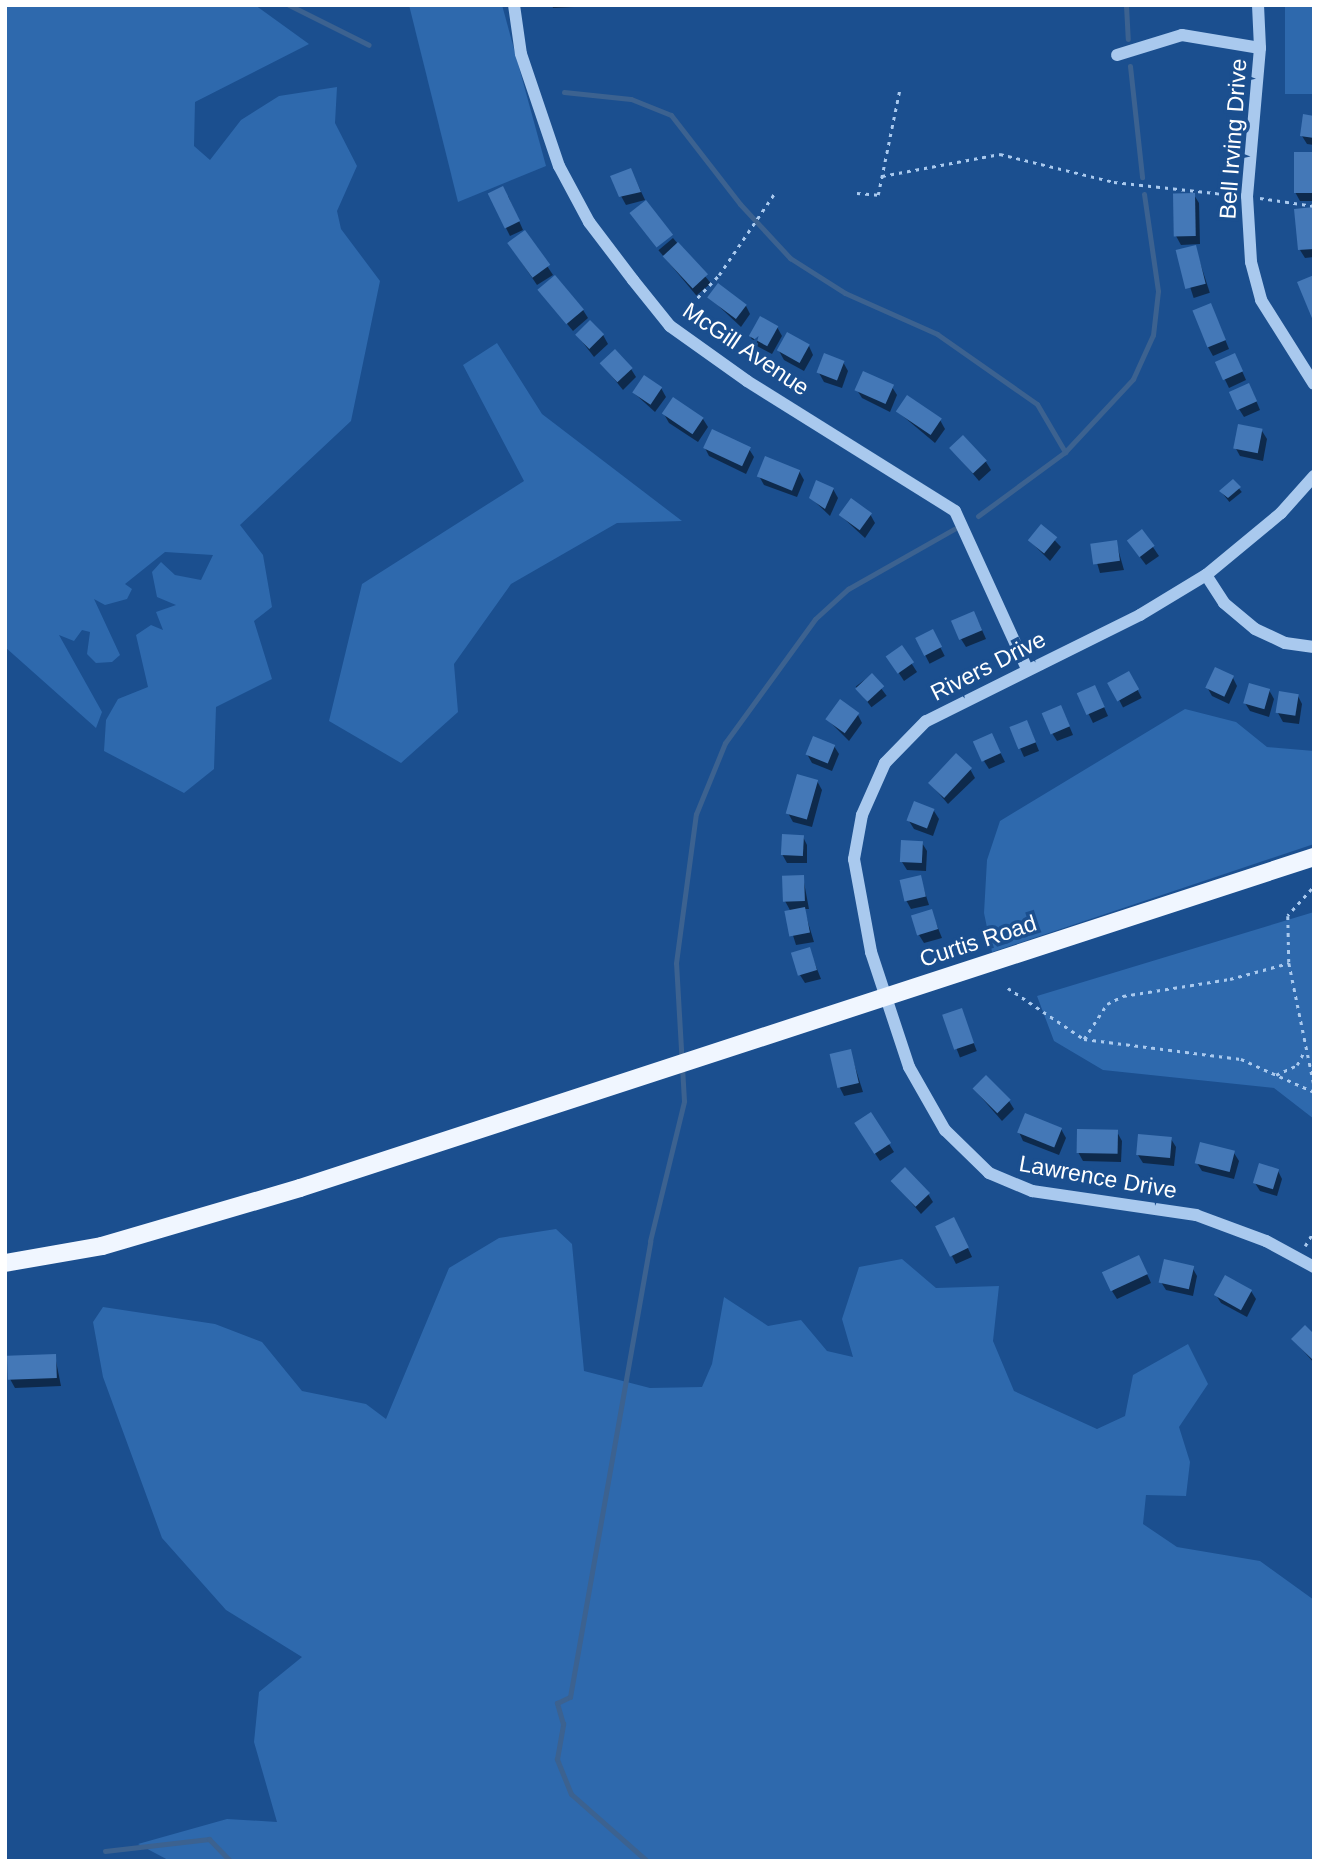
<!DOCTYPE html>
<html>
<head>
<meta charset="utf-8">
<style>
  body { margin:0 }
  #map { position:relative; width:1319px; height:1866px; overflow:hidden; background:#1b4f8f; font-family:Helvetica,sans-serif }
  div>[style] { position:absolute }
  .green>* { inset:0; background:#2e69ad; transform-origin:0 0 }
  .shadow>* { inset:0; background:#0007; transform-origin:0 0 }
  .stream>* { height:5px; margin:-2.5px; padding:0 2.5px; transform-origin:2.5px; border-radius:2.5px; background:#3c6290 }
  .building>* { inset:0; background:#4478b7; transform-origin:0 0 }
  .path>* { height:2.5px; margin-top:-1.25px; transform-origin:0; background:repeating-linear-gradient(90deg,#a9c9ee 0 3.5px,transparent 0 8.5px) }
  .minor>* { height:12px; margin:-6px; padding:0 6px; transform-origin:6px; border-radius:6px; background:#a9c9ee }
  .major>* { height:18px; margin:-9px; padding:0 9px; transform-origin:9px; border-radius:9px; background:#f0f6ff }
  span { translate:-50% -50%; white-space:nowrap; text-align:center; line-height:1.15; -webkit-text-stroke:7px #1b4f8f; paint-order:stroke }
  .street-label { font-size:23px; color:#fff }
  .frame { position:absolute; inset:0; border:7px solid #fff; pointer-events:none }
</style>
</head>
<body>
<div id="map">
  <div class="green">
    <div style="clip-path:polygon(5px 5px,255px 5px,309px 44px,195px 102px,194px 146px,210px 160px,241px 120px,279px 96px,337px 87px,335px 123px,357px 166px,337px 211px,341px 229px,380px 281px,351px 421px,240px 525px,263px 555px,272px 607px,254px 621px,272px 679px,216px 707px,214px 769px,184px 793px,104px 751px,106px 720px,118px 699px,148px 687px,136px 635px,151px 625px,163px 630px,156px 612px,176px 605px,157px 597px,152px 572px,161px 562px,175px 575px,201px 580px,213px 555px,165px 552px,125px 584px,132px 589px,127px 599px,105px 605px,94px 599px,120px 655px,112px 662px,96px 663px,87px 654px,90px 632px,82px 630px,74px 641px,59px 635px,102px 712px,96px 728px,5px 647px)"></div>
    <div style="clip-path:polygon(409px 5px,502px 5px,546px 166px,458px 202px)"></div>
    <div style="left:1285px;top:5px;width:29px;height:89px"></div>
    <div style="clip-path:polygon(497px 343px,542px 414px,682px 521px,617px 523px,511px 584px,454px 664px,458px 712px,401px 763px,329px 721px,362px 584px,524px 481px,463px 365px)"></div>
    <div style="clip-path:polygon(1185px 709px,1236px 722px,1267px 747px,1314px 751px,1314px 844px,992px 952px,984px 913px,987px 860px,1000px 821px)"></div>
    <div style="clip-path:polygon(1314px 912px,1314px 1119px,1274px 1088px,1103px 1070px,1054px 1041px,1037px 996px)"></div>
    <div style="clip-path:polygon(556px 1229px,572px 1244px,584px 1371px,650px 1388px,702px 1387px,712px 1364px,724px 1297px,768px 1326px,801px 1320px,827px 1351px,853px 1357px,842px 1319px,859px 1267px,902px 1259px,936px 1288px,999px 1286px,993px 1341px,1014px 1391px,1097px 1429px,1125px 1416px,1133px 1375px,1188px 1344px,1208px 1384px,1179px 1427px,1190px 1462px,1186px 1496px,1146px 1495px,1143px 1524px,1177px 1547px,1260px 1561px,1314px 1600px,1314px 1861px,170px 1861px,138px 1844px,227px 1819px,277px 1822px,254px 1742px,259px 1692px,302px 1657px,226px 1610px,162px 1538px,103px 1377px,93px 1322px,103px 1307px,215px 1324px,262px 1342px,302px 1391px,366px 1404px,386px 1419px,449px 1268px,499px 1238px)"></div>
  </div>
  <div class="shadow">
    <div style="clip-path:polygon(552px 5px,574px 5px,574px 7px,553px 8px)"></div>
    <div style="clip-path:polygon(1314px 118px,1314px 145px,1307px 144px,1302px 136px)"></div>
    <div style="clip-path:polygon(1314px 154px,1314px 201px,1300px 201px,1295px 192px)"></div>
    <div style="clip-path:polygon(631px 170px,645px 200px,626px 205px,621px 196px)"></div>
    <div style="clip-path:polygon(489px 194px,508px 196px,523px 230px,510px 236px)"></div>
    <div style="clip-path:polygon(1194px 195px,1199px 203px,1200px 244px,1181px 245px,1176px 236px)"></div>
    <div style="clip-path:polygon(1314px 209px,1314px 257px,1305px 258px,1300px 250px)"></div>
    <div style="clip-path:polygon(525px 232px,553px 275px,537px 285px,514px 251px)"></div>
    <div style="left:673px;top:238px;width:59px;height:19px;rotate:50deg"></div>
    <div style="left:1195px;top:247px;width:48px;height:17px;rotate:72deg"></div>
    <div style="clip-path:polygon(540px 291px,583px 310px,588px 318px,573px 331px)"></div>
    <div style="clip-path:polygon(709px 297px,746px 306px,750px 314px,741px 327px)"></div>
    <div style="clip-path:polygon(1211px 305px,1229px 349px,1213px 356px,1208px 347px)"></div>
    <div style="clip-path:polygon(777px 327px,782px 336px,772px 354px,755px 345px,750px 336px)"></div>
    <div style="clip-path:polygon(577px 335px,603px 335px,608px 344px,594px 357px)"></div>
    <div style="clip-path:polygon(809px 346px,813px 355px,804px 371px,784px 360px,779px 351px)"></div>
    <div style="clip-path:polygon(843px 362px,848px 371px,842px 388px,824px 382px,819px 373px)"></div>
    <div style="clip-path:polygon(1217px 363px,1239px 364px,1246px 380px,1229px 388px)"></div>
    <div style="clip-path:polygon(602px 364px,631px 369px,636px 377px,623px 390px)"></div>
    <div style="clip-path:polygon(892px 387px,897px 395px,890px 412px,862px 398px,857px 390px)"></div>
    <div style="clip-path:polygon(661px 388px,666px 397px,655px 412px,634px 393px)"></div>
    <div style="clip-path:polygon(1253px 393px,1260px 410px,1244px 417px,1239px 409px)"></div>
    <div style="clip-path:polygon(898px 412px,940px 420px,945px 429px,935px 443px)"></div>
    <div style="clip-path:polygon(664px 414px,703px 419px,708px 427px,698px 442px,669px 423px)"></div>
    <div style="clip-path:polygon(1262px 431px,1267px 439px,1263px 461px,1240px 456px,1235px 447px)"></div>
    <div style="clip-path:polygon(705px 448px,749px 449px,754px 457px,746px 474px,709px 456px)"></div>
    <div style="clip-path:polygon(951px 448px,986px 462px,991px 470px,979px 481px)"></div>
    <div style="clip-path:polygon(799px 471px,804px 480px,797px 497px,764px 485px,759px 476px)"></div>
    <div style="left:1233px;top:481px;width:14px;height:16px;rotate:51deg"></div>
    <div style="clip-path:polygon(833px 489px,838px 498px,830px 516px,811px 498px)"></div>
    <div style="clip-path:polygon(870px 514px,875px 523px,865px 538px,840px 515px)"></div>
    <div style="clip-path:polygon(1042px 527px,1061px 547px,1050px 561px,1030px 541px)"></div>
    <div style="clip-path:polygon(1142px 531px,1159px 556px,1146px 565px,1134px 549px)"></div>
    <div style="clip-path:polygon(1116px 542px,1124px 570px,1100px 573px,1092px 546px)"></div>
    <div style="clip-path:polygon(978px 621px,986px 639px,966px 647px,961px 639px)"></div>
    <div style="left:932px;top:631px;width:28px;height:17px;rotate:63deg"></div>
    <div style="clip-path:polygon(901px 647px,917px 672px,904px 681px,893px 664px)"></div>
    <div style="left:1129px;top:673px;width:28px;height:21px;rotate:63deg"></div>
    <div style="left:871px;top:675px;width:26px;height:19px;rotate:53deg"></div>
    <div style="clip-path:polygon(1233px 678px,1237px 686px,1229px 704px,1212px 696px,1207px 687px)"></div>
    <div style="clip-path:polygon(1269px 690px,1274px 699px,1269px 717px,1250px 711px,1245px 703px)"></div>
    <div style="clip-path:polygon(1079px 694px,1099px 696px,1108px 716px,1093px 723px)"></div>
    <div style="clip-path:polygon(1298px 696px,1302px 704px,1299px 724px,1283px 722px,1278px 713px)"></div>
    <div style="clip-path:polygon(858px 715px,862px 723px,849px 741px,827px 719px)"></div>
    <div style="clip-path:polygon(1065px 716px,1073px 735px,1057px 741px,1052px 733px)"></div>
    <div style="clip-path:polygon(1011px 728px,1031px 731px,1039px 751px,1024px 757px)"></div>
    <div style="clip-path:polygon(996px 744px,1005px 762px,989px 769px,984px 761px)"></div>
    <div style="clip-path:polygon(834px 746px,839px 754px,832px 771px,812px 763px,807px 754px)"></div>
    <div style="clip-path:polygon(970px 769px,975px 778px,948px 804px,929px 782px)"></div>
    <div style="clip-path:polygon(817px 781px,822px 790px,812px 827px,793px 822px,788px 813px)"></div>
    <div style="clip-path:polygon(934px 811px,939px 819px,933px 836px,914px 829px,909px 821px)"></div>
    <div style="clip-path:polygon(803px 837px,807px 845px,807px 863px,787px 863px,782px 854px)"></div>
    <div style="clip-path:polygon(922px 843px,927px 851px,926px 871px,907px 870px,902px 862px)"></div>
    <div style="clip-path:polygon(803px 877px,809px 909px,804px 909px,814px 942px,796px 945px,786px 913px,791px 912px,785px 901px)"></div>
    <div style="clip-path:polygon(920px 877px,929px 905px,911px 909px,906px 900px)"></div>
    <div style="clip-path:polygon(931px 911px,942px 938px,924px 943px,919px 935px)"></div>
    <div style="clip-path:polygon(809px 949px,821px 979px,805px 983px,800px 975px)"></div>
    <div style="left:961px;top:1010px;width:44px;height:18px;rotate:69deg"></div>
    <div style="clip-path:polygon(850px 1051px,863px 1092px,844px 1096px,840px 1088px)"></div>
    <div style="clip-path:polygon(974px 1089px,1009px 1101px,1014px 1109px,1002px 1121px)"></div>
    <div style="clip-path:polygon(1061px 1129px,1066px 1138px,1059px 1155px,1023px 1141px,1019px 1132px)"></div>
    <div style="clip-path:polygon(861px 1132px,889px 1144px,894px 1152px,880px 1161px)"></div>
    <div style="clip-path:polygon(1117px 1132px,1122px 1141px,1121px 1162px,1083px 1161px,1078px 1152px)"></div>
    <div style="clip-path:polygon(1171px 1139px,1176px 1147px,1174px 1166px,1143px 1163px,1138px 1155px)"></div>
    <div style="clip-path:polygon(1234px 1153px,1239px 1161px,1234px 1179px,1202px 1171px,1197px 1163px)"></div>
    <div style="clip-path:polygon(1278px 1171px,1282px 1179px,1277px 1196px,1260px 1191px,1255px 1183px)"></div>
    <div style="clip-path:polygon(893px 1181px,928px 1194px,933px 1202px,921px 1214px)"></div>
    <div style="clip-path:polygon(958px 1227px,972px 1257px,956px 1264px,952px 1256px)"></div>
    <div style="clip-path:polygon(1143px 1265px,1151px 1283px,1117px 1299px,1112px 1291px)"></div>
    <div style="clip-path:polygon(1192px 1267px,1197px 1276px,1193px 1296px,1166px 1290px,1161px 1282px)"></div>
    <div style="clip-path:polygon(1251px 1291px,1256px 1299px,1247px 1317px,1221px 1303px,1216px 1295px)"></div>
    <div style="clip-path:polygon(1314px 1336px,1314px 1363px,1293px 1339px)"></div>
    <div style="clip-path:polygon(55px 1356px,61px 1386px,15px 1388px,10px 1379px)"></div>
  </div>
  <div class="stream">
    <div style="left:289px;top:5px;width:89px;rotate:26.6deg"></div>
    <div style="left:1126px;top:5px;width:34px;rotate:87deg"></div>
    <div style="left:1130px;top:66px;width:112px;rotate:83.8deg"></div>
    <div style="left:564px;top:92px;width:67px;rotate:6deg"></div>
    <div style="left:631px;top:99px;width:43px;rotate:21.8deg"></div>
    <div style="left:671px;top:115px;width:113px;rotate:52.2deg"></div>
    <div style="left:740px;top:204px;width:74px;rotate:47.2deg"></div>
    <div style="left:790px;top:258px;width:65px;rotate:32.5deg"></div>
    <div style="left:845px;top:293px;width:101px;rotate:24deg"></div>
    <div style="left:937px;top:334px;width:122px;rotate:35deg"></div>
    <div style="left:1037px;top:404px;width:56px;rotate:59.7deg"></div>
    <div style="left:978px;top:516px;width:108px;rotate:-36.3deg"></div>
    <div style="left:1065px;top:452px;width:100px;rotate:-47deg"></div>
    <div style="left:1133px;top:379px;width:48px;rotate:-65.6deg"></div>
    <div style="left:1153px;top:335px;width:44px;rotate:-83.5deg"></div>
    <div style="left:1158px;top:291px;width:98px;rotate:-98.2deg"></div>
    <div style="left:105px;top:1851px;width:105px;rotate:-6.6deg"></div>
    <div style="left:209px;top:1839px;width:30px;rotate:46deg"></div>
    <div style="left:647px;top:1861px;width:101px;rotate:-138.6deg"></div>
    <div style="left:571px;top:1794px;width:38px;rotate:-112deg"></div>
    <div style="left:557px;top:1759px;width:36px;rotate:-80deg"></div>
    <div style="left:563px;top:1724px;width:22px;rotate:-106deg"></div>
    <div style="left:557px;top:1703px;width:14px;rotate:-25deg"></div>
    <div style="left:570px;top:1697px;width:463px;rotate:-80deg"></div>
    <div style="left:650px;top:1241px;width:144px;rotate:-76.3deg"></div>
    <div style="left:684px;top:1101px;width:138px;rotate:-93.3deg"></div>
    <div style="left:676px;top:963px;width:150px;rotate:-82.4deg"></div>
    <div style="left:696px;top:814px;width:77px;rotate:-67.8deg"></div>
    <div style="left:725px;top:743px;width:153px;rotate:-54deg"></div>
    <div style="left:815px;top:619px;width:45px;rotate:-42.3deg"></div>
    <div style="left:848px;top:589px;width:122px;rotate:-29.5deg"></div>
  </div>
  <div class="building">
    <div style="clip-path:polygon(1303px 114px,1314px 116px,1314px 138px,1300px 136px)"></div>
    <div style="left:1294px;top:152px;width:20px;height:41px"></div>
    <div style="clip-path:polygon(631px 168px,641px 192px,619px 197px,610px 176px)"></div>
    <div style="left:503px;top:186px;width:39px;height:17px;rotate:64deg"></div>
    <div style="left:1195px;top:193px;width:43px;height:22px;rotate:89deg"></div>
    <div style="left:646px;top:200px;width:44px;height:21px;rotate:52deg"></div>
    <div style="clip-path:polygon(1314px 207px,1314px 249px,1298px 250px,1294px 209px)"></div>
    <div style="left:525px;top:230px;width:43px;height:22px;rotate:54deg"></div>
    <div style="left:678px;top:242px;width:44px;height:21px;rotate:47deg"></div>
    <div style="left:1196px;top:245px;width:40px;height:21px;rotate:76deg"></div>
    <div style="left:555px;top:275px;width:45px;height:23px;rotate:50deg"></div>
    <div style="clip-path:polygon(1314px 275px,1314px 323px,1297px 282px)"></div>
    <div style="left:718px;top:283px;width:36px;height:18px;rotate:37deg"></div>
    <div style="left:1211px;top:303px;width:40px;height:20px;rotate:68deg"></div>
    <div style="left:760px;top:316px;width:21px;height:23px;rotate:29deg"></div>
    <div style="left:590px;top:320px;width:20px;height:21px;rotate:45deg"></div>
    <div style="left:787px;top:332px;width:26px;height:21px;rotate:29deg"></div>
    <div style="left:615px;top:349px;width:26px;height:21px;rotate:47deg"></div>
    <div style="left:824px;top:353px;width:22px;height:21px;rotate:21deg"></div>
    <div style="left:1235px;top:353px;width:20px;height:22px;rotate:66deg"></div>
    <div style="left:863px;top:371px;width:34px;height:21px;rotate:24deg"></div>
    <div style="left:644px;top:375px;width:22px;height:21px;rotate:34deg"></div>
    <div style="left:1249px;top:383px;width:20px;height:22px;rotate:66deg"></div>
    <div style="left:907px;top:395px;width:42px;height:20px;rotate:34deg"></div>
    <div style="left:673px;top:397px;width:37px;height:20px;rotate:34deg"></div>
    <div style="left:1238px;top:424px;width:25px;height:25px;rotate:11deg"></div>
    <div style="left:712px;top:429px;width:43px;height:21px;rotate:25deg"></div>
    <div style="left:963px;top:435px;width:35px;height:19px;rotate:47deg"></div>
    <div style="left:765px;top:456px;width:38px;height:22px;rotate:22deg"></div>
    <div style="clip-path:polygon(1233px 479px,1241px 487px,1228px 498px,1219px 491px)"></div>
    <div style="clip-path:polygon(816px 480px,834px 488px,825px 509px,809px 498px)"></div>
    <div style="left:851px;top:498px;width:26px;height:21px;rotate:36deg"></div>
    <div style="left:1041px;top:524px;width:21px;height:21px;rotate:39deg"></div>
    <div style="left:1142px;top:529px;width:21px;height:19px;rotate:53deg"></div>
    <div style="left:1117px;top:540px;width:21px;height:27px;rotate:82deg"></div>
    <div style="left:974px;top:611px;width:21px;height:25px;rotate:67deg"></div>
    <div style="left:933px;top:629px;width:20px;height:20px;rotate:63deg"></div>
    <div style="left:902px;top:645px;width:21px;height:20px;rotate:55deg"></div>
    <div style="left:1215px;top:667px;width:21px;height:23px;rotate:25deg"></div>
    <div style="left:1129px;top:671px;width:21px;height:25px;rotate:61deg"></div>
    <div style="left:872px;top:673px;width:18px;height:23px;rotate:47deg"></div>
    <div style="left:1249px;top:683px;width:22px;height:21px;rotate:16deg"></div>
    <div style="left:1095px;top:685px;width:24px;height:20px;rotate:66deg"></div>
    <div style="left:1279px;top:691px;width:20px;height:22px;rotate:9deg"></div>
    <div style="left:840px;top:699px;width:24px;height:25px;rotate:36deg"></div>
    <div style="left:1061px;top:705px;width:23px;height:21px;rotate:67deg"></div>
    <div style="left:1027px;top:720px;width:24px;height:19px;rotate:68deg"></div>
    <div style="left:992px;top:733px;width:22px;height:21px;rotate:66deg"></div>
    <div style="left:813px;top:736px;width:24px;height:20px;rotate:22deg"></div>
    <div style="left:956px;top:753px;width:22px;height:41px;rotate:43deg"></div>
    <div style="left:797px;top:774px;width:22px;height:41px;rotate:16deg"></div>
    <div style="left:914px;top:801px;width:22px;height:21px;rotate:21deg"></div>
    <div style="left:782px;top:834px;width:22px;height:21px;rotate:3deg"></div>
    <div style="left:901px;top:840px;width:22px;height:22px;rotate:3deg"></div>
    <div style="left:804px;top:875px;width:26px;height:22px;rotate:88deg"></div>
    <div style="left:921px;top:875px;width:22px;height:22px;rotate:77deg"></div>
    <div style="left:805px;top:907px;width:26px;height:21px;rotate:79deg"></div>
    <div style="left:932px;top:909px;width:21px;height:22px;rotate:73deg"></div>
    <div style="left:810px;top:947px;width:24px;height:20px;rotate:73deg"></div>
    <div style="left:962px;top:1008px;width:37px;height:21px;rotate:71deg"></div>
    <div style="left:851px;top:1049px;width:35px;height:22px;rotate:77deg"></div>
    <div style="left:986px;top:1075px;width:35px;height:19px;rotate:45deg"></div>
    <div style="left:871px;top:1112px;width:37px;height:20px;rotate:57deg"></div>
    <div style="left:1025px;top:1113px;width:40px;height:21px;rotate:22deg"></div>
    <div style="left:1077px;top:1129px;width:41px;height:24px;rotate:1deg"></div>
    <div style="left:1138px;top:1134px;width:34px;height:21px;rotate:5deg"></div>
    <div style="left:1200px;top:1142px;width:36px;height:22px;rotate:14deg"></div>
    <div style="left:1259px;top:1163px;width:21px;height:21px;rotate:17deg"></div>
    <div style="left:905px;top:1167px;width:36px;height:20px;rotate:46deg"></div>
    <div style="left:954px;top:1217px;width:34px;height:21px;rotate:64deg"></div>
    <div style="left:1139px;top:1255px;width:21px;height:41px;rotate:65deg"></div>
    <div style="left:1164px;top:1259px;width:31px;height:24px;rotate:13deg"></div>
    <div style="left:1225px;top:1275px;width:31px;height:23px;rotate:29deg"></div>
    <div style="clip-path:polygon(1305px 1325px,1314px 1334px,1314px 1361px,1291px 1339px)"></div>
    <div style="left:56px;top:1354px;width:24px;height:49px;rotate:88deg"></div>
  </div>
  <div class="path">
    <div style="left:882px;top:176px;width:120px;rotate:-10.6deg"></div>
    <div style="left:1000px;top:154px;width:117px;rotate:13.8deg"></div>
    <div style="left:1114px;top:182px;width:120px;rotate:6.2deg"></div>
    <div style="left:857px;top:193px;width:21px;rotate:5deg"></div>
    <div style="left:878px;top:195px;width:109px;rotate:-78.4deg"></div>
    <div style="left:1260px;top:198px;width:55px;rotate:8.4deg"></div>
    <div style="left:680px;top:316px;width:57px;rotate:-46.4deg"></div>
    <div style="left:719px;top:275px;width:98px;rotate:-55.8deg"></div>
    <div style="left:1312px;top:889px;width:36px;rotate:132deg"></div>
    <div style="left:1288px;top:916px;width:47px;rotate:88.8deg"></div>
    <div style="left:1289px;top:963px;width:125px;rotate:78.4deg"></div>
    <div style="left:1008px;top:988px;width:92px;rotate:33.9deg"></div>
    <div style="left:1084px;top:1039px;width:158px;rotate:7.3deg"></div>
    <div style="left:1241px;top:1059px;width:80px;rotate:24.3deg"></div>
    <div style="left:1084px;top:1039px;width:42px;rotate:-56.7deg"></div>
    <div style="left:1107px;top:1004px;width:18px;rotate:-27deg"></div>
    <div style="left:1123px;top:996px;width:108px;rotate:-9deg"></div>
    <div style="left:1230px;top:979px;width:61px;rotate:-15.2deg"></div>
    <div style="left:1276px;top:1075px;width:23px;rotate:-25deg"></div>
    <div style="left:1297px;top:1065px;width:15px;rotate:-62deg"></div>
    <div style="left:1305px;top:1246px;width:17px;rotate:-59deg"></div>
  </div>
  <div class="minor">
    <div style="left:514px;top:5px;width:49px;rotate:81.9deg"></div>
    <div style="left:521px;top:54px;width:118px;rotate:71.3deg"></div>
    <div style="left:559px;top:166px;width:64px;rotate:61.8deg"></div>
    <div style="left:589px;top:222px;width:73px;rotate:52.8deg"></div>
    <div style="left:633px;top:280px;width:59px;rotate:51.2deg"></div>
    <div style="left:670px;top:326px;width:95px;rotate:35.5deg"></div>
    <div style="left:747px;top:381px;width:245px;rotate:32deg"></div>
    <div style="left:955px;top:511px;width:174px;rotate:65.5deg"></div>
    <div style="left:1258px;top:5px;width:43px;rotate:87.3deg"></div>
    <div style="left:1260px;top:48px;width:149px;rotate:95deg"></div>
    <div style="left:1247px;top:196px;width:66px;rotate:86.5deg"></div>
    <div style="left:1251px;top:262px;width:39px;rotate:75deg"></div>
    <div style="left:1261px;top:300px;width:99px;rotate:57.8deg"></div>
    <div style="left:1117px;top:55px;width:68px;rotate:-17.1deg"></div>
    <div style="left:1182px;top:35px;width:79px;rotate:9.5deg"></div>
    <div style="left:1314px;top:476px;width:50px;rotate:131.7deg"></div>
    <div style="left:1281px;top:513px;width:97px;rotate:140.4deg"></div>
    <div style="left:1206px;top:575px;width:77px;rotate:148.8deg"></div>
    <div style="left:1140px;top:615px;width:239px;rotate:153.6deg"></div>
    <div style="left:926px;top:721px;width:59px;rotate:134.3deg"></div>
    <div style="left:885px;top:763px;width:57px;rotate:113.9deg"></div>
    <div style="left:862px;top:815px;width:45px;rotate:100.3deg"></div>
    <div style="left:854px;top:859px;width:95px;rotate:79.6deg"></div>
    <div style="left:871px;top:952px;width:121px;rotate:71.7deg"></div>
    <div style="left:909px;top:1067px;width:73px;rotate:60.3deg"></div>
    <div style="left:945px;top:1130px;width:62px;rotate:44.3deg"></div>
    <div style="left:989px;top:1173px;width:47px;rotate:22.7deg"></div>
    <div style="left:1032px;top:1191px;width:166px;rotate:8.3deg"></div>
    <div style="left:1196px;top:1215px;width:75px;rotate:20.4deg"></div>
    <div style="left:1266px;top:1241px;width:55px;rotate:28.4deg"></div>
    <div style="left:1206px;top:575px;width:33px;rotate:57deg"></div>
    <div style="left:1224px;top:603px;width:40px;rotate:40deg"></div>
    <div style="left:1255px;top:629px;width:33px;rotate:25deg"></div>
    <div style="left:1285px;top:643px;width:29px;rotate:8deg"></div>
  </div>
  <div class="major">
    <div style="left:5px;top:1263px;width:98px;rotate:-9.9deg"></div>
    <div style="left:102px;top:1246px;width:206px;rotate:-16.3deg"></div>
    <div style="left:300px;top:1188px;width:1067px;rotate:-18.08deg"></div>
  </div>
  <div class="street-label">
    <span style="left:1233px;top:139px;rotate:-86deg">Bell Irving Drive</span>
    <span style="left:746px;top:349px;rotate:34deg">McGill Avenue</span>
    <span style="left:988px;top:666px;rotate:-27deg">Rivers Drive</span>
    <span style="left:978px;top:941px;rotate:-18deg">Curtis Road</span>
    <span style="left:1098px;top:1177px;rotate:10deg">Lawrence Drive</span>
  </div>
  <div class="frame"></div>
</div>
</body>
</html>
